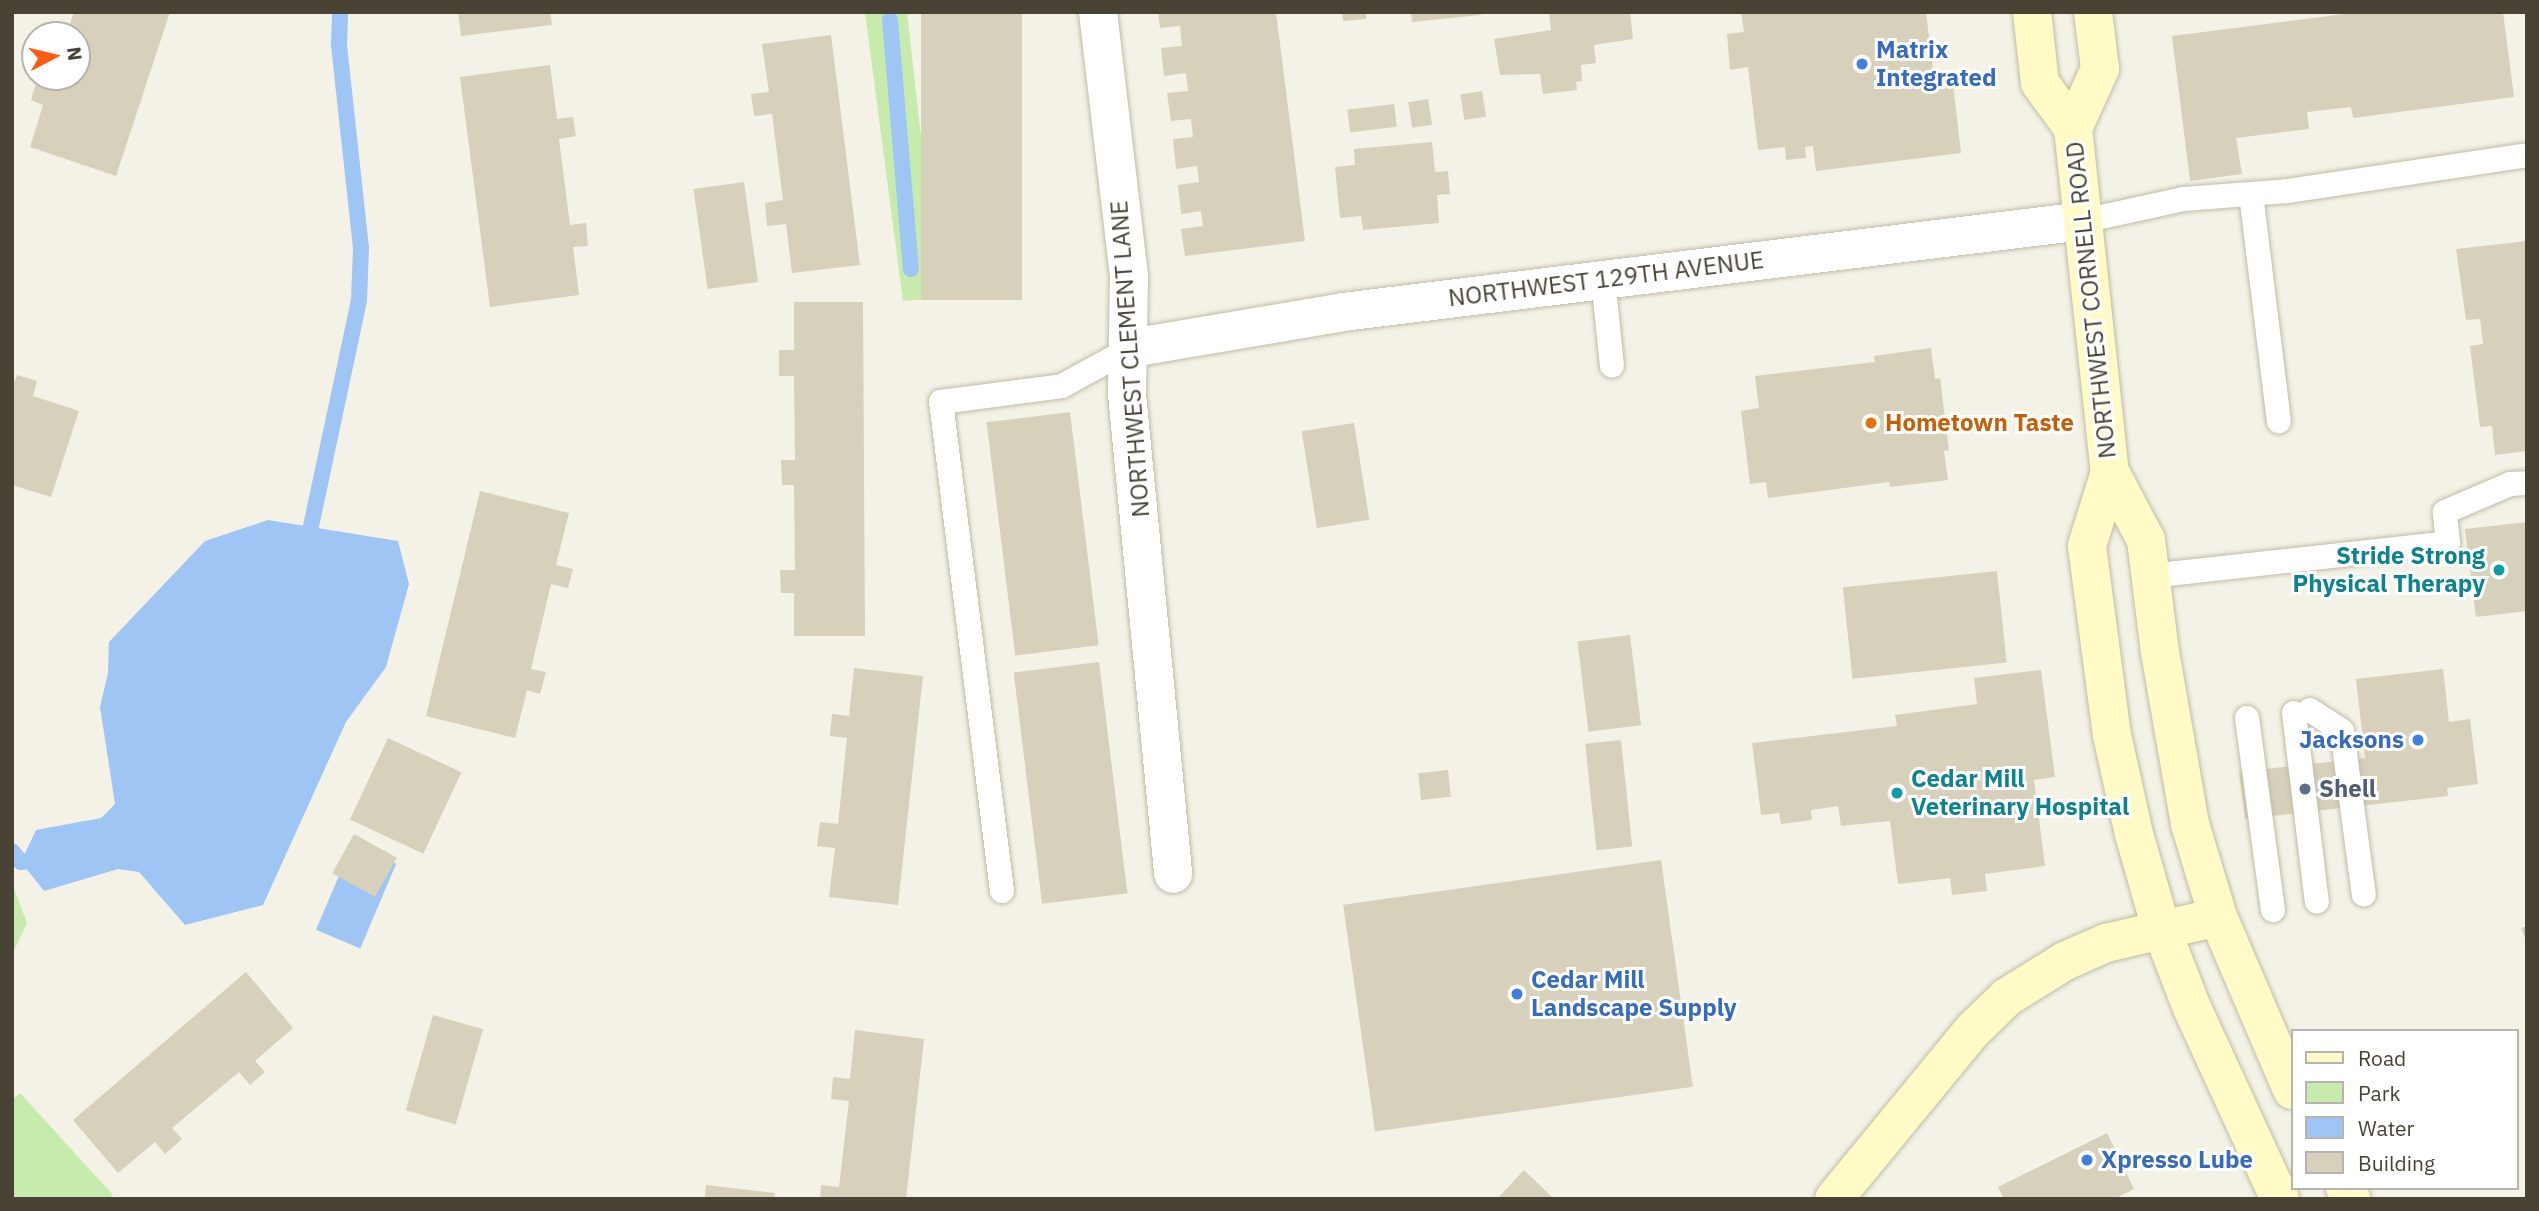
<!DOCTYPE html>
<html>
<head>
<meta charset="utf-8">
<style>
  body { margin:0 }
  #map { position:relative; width:2539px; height:1211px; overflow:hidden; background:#f4f2e6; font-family:"IBM Plex Sans",sans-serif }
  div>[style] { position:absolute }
  .green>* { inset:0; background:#c6ebad }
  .water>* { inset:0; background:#9fc5f4; transform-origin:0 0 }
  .stream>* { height:16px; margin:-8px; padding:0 8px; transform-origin:8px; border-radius:8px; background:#9fc5f4 }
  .building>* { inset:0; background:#d7d0bb; transform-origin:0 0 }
  .roads { filter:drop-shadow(0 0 2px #c0bca8) drop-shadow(0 0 2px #c0bca8) }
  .lane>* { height:24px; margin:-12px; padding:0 12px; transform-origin:12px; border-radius:12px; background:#fff }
  .street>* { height:38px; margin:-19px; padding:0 19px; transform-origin:19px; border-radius:19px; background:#fff }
  .secondary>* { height:38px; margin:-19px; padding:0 19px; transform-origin:19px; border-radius:19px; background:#fffac6 }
  .dots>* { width:19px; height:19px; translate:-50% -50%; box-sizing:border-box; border:4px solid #fff; border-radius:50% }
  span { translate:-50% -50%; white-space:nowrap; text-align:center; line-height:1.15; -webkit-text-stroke:6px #fff; paint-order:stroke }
  .shop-label { font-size:24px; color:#366cbe; font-weight:700 }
  .left { translate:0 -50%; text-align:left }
  .right { translate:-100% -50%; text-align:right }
  .street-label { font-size:24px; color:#484335 }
  .food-label { font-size:24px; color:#c56008; font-weight:700 }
  .culture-label { font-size:24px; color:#0d838f; font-weight:700 }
  .service-label { font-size:24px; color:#4e5e75; font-weight:700 }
  .frame { position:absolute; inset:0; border:14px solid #484335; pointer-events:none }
  .legend { position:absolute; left:2291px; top:1029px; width:228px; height:161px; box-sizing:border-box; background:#fff; border:2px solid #b6b4ae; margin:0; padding:9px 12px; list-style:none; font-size:21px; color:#484335 }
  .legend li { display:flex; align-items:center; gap:14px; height:35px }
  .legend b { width:35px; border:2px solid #b6b4ae }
  .north { position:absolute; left:21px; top:21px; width:70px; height:70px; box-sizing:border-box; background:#fff; border:2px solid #b6b4ae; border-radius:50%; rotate:83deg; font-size:19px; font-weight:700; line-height:28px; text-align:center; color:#484335 }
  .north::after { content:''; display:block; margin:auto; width:24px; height:32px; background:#ff5a13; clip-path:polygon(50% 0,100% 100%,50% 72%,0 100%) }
</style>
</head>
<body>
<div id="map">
  <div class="green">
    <div style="clip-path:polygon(865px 12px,907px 12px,939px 298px,903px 301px)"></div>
    <div style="clip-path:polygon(12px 883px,27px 923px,12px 955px)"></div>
    <div style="clip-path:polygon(20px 1093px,113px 1195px,109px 1199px,12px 1199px,12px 1100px)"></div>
  </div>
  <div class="water">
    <div style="clip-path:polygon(268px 520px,398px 541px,409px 584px,386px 667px,346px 722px,263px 905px,185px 925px,139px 872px,118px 869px,44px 891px,21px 862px,36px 830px,101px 818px,115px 804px,100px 707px,108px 673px,109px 642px,205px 541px)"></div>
    <div style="left:352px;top:845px;width:48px;height:92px;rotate:23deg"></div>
  </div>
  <div class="stream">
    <div style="left:890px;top:20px;width:250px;rotate:85.2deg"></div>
    <div style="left:307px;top:545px;width:250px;rotate:-78deg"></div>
    <div style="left:359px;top:300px;width:52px;rotate:-87.8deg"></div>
    <div style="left:361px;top:248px;width:205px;rotate:-96.2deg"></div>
    <div style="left:339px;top:44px;width:32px;rotate:-88deg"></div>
    <div style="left:12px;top:851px;width:14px;rotate:51deg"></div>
    <div style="left:21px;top:862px;width:20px;rotate:-6deg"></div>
  </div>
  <div class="building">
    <div style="clip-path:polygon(74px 12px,170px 12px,116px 176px,30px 147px,43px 105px,31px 100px,37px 80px,50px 83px,52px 77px,77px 77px,77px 35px,66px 35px)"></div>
    <div style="clip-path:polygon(458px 12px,550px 12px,552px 25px,461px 36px)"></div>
    <div style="left:921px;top:12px;width:101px;height:288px"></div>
    <div style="clip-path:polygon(1158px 12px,1276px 12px,1305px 241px,1185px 256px,1181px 229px,1203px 226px,1201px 211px,1181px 214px,1178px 185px,1199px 182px,1197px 166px,1176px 169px,1173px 139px,1193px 137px,1191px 119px,1171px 121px,1167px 93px,1188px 91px,1186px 73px,1164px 76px,1161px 48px,1182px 46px,1180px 26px,1160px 28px)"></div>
    <div style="clip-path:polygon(1342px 12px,1366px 12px,1366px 19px,1343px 21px)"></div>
    <div style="clip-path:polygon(1411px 12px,1481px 12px,1481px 15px,1412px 22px)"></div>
    <div style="clip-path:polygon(1549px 12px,1630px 12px,1633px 39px,1594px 45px,1596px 63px,1581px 65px,1582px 81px,1576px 82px,1577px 90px,1543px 94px,1540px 74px,1500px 75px,1494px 39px,1551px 30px)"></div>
    <div style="clip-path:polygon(1741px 12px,1926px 12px,1934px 77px,1952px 76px,1961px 153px,1816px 171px,1813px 146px,1805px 147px,1806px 158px,1786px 160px,1785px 147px,1758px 150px,1748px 67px,1730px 70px,1727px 34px,1744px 32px)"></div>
    <div style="clip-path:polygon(2360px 12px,2503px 12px,2514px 97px,2353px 118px,2351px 107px,2307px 112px,2309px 129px,2236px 138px,2242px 174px,2190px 181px,2172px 36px)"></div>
    <div style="clip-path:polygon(831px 35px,860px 265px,792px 273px,786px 224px,767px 226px,765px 203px,783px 200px,772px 114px,754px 116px,751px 94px,769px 92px,762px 44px)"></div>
    <div style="clip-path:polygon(550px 65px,557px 119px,573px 117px,576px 136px,559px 139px,570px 225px,586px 223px,588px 246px,573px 247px,579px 295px,490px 307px,460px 77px)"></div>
    <div style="left:1482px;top:91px;width:26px;height:22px;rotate:81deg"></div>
    <div style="left:1428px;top:99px;width:26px;height:20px;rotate:81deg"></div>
    <div style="left:1394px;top:104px;width:23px;height:47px;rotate:83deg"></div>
    <div style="clip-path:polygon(1432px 142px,1435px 172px,1448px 171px,1450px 194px,1437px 195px,1439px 223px,1363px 230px,1361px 216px,1340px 218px,1335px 167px,1355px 165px,1354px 149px)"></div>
    <div style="left:744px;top:182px;width:101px;height:51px;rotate:82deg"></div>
    <div style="clip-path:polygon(2527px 241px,2527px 451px,2495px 455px,2492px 426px,2480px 427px,2470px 346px,2483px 344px,2480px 319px,2466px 320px,2456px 249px)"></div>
    <div style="clip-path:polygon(794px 302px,863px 302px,865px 636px,794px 636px,794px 593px,781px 593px,780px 570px,795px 570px,794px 485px,782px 485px,781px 460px,795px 460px,794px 376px,779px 376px,779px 350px,794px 350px)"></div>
    <div style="clip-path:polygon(1931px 348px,1935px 379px,1940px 378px,1949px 450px,1944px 451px,1948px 480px,1890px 487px,1889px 482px,1768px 498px,1766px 482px,1750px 484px,1741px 411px,1759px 408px,1755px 376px,1875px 362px,1874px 356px)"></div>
    <div style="clip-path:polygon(17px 375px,37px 381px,33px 396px,79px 411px,51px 497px,12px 485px,12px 388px)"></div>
    <div style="left:1070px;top:412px;width:235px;height:84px;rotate:83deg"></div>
    <div style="left:1354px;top:423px;width:98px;height:53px;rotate:81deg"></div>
    <div style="clip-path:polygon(480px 491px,569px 513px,556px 565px,573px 569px,568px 588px,551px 584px,531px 669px,546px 672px,540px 694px,527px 690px,515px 738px,426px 716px)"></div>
    <div style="clip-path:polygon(2527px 522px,2527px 611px,2476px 617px,2465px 529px)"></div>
    <div style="left:1997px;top:571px;width:92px;height:155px;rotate:84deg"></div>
    <div style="left:1630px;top:635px;width:91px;height:53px;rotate:83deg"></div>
    <div style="left:1099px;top:662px;width:233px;height:86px;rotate:83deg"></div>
    <div style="clip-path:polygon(854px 668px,923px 676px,898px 905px,829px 897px,835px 848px,817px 846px,820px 822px,838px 824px,847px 738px,830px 736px,832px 714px,849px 716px)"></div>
    <div style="clip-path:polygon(2443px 669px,2449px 722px,2470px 719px,2478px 784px,2447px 788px,2448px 796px,2245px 819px,2239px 772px,2365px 758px,2356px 679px)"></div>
    <div style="clip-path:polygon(2041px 670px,2055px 777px,2034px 780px,2045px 866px,1985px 874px,1987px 891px,1952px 895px,1950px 878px,1898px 884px,1890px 821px,1841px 826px,1838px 806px,1811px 810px,1812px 820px,1781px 824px,1779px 813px,1761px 815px,1752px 743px,1897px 726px,1895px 715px,1977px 704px,1974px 678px)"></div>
    <div style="left:388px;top:738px;width:81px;height:90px;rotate:25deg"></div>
    <div style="left:1621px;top:740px;width:107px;height:36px;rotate:84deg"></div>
    <div style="left:1448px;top:770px;width:27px;height:30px;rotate:84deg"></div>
    <div style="left:354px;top:834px;width:49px;height:45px;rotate:29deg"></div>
    <div style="left:1661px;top:860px;width:229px;height:321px;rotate:82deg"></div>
    <div style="clip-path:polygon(2527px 926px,2527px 943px,2521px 928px)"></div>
    <div style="clip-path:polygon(246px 972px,293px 1028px,255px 1061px,265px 1072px,250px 1085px,239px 1072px,172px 1128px,182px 1139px,165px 1154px,155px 1142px,118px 1173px,73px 1120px)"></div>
    <div style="left:433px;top:1015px;width:52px;height:99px;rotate:16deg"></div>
    <div style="clip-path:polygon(855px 1030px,924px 1039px,906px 1199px,820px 1199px,821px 1185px,839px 1187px,849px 1101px,831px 1099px,833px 1077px,850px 1079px)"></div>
    <div style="clip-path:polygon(2107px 1133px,2134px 1189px,2114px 1199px,2004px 1199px,1998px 1187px)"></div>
    <div style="clip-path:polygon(1524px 1170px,1554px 1199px,1497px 1199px)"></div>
    <div style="clip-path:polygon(706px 1185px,775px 1193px,774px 1199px,705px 1199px)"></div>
  </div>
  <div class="roads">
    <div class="lane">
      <div style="left:2251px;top:194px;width:229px;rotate:83deg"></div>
      <div style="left:2083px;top:221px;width:103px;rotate:-12.3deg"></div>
      <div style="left:2184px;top:199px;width:103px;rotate:-4.4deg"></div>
      <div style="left:2287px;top:191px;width:243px;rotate:-8.5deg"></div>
      <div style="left:1603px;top:279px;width:87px;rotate:84.1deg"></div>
      <div style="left:2150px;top:576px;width:300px;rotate:-6.3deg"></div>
      <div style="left:2448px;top:543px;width:31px;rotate:-96deg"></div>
      <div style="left:2445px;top:512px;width:71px;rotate:-23.3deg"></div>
      <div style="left:2510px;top:484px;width:17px;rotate:-3deg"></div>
      <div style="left:2310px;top:710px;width:38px;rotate:33deg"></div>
      <div style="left:2342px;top:731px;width:165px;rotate:82.4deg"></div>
      <div style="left:2294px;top:713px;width:190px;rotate:83.1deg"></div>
      <div style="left:2247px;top:718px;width:194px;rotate:82.3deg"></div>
      <div style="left:1002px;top:891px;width:493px;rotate:-97.1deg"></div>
      <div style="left:941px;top:402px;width:122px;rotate:-7.5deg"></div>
      <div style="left:1062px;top:386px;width:79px;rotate:-28.8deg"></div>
    </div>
    <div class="street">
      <div style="left:1098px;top:12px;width:267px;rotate:83.3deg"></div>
      <div style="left:1129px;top:277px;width:117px;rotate:91deg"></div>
      <div style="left:1127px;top:394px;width:482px;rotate:84.5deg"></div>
      <div style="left:1131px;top:348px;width:215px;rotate:-9.6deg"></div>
      <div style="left:1343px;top:312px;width:746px;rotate:-7.01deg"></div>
    </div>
    <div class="secondary">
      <div style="left:2032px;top:12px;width:71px;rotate:83.6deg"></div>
      <div style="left:2040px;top:83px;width:56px;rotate:53.7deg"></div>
      <div style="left:2073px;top:128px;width:346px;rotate:83.9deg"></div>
      <div style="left:2110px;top:472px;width:77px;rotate:62.1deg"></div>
      <div style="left:2146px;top:540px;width:113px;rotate:82.9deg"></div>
      <div style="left:2160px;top:652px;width:175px;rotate:80.1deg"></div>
      <div style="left:2190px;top:824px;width:97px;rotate:73.2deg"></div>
      <div style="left:2218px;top:917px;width:188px;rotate:66.8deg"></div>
      <div style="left:2073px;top:128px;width:65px;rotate:-65.4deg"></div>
      <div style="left:2100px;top:69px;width:57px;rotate:-97deg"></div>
      <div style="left:2110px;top:472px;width:77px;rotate:107.3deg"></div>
      <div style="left:2087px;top:546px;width:191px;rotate:82.5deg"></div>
      <div style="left:2112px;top:735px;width:101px;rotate:77.5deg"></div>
      <div style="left:2134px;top:834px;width:98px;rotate:74deg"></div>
      <div style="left:2161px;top:928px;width:86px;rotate:68.8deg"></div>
      <div style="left:2192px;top:1008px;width:210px;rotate:65.3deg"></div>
      <div style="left:2345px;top:1188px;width:13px;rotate:61deg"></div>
      <div style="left:1834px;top:1199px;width:219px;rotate:-50.6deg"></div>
      <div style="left:1973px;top:1030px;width:47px;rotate:-44.1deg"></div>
      <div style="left:2007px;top:997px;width:68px;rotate:-31.8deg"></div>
      <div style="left:2065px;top:961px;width:45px;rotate:-23.7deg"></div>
      <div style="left:2106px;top:943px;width:115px;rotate:-13.1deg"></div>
    </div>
  </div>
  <div class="dots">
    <div style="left:1862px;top:64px;background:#3f7fe0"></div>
    <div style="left:1871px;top:423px;background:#e8710a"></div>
    <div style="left:2499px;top:570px;background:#0f9aa8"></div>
    <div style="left:2418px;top:740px;background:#3f7fe0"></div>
    <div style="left:2305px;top:789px;background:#5c6f8a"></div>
    <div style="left:1897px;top:793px;background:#0f9aa8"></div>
    <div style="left:1517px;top:994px;background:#3f7fe0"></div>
    <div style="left:2087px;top:1160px;background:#3f7fe0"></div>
  </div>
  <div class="shop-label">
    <span class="left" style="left:1876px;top:64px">Matrix<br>Integrated</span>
    <span class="right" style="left:2404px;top:740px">Jacksons</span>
    <span class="left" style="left:1531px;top:994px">Cedar Mill<br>Landscape Supply</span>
    <span class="left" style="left:2101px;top:1160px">Xpresso Lube</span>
  </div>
  <div class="street-label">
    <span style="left:1606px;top:279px;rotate:-7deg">NORTHWEST 129TH AVENUE</span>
    <span style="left:2091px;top:300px;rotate:-96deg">NORTHWEST CORNELL ROAD</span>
    <span style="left:1130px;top:359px;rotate:-94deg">NORTHWEST CLEMENT LANE</span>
  </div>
  <div class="food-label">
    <span class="left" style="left:1885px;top:423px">Hometown Taste</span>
  </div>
  <div class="culture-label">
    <span class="right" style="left:2485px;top:570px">Stride Strong<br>Physical Therapy</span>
    <span class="left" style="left:1911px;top:793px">Cedar Mill<br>Veterinary Hospital</span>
  </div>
  <div class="service-label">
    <span class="left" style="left:2319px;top:789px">Shell</span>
  </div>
  <div class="frame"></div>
  <ul class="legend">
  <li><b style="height:9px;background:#fffac6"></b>Road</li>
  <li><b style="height:19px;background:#c6ebad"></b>Park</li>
  <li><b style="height:19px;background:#9fc5f4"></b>Water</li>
  <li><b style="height:19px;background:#d7d0bb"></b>Building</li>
  </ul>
  <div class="north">N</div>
</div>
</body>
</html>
